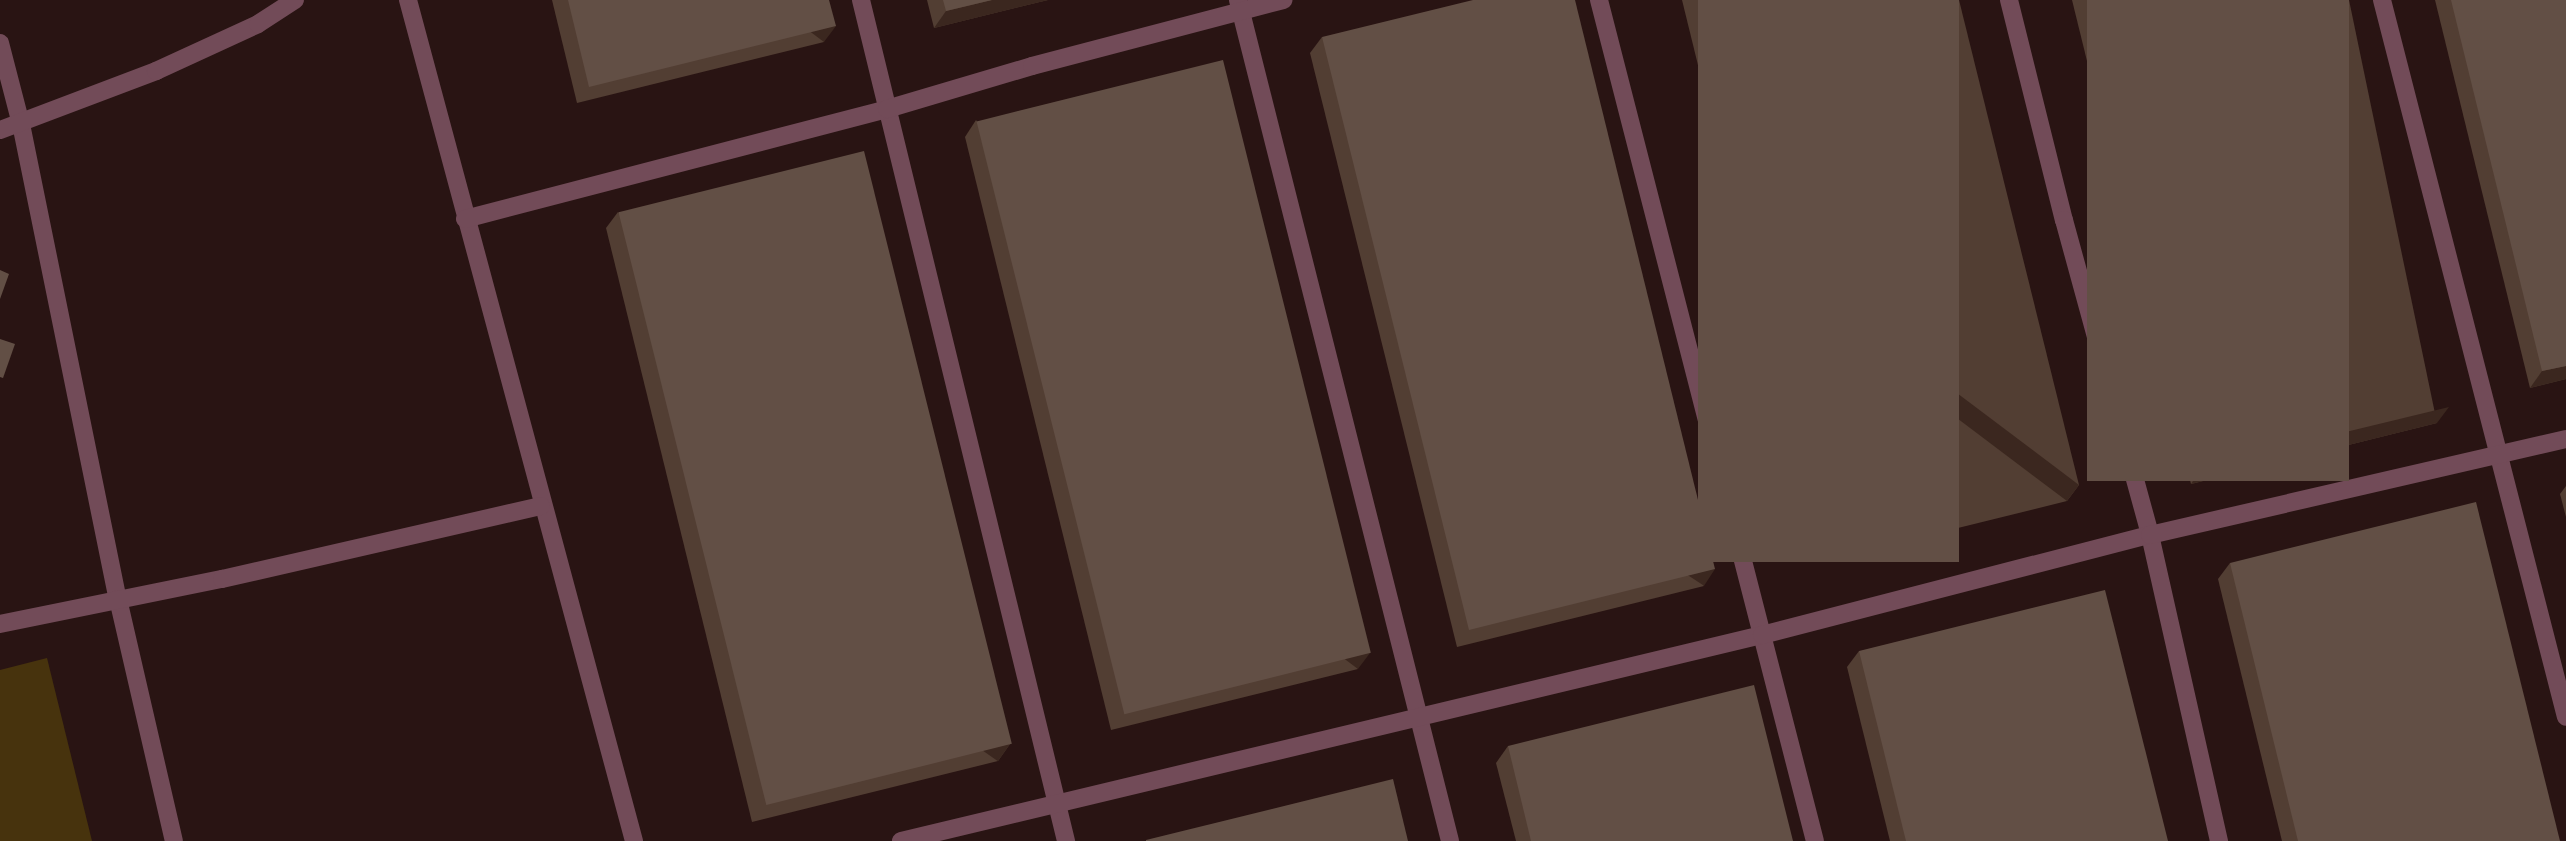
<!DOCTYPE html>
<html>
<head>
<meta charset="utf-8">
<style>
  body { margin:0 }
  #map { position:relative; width:2566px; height:841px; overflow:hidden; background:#291413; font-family:"Source Sans 3",sans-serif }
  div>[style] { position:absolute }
  .green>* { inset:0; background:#47330d }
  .street>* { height:18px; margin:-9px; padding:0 9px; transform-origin:9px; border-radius:9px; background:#724b58 }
  .wall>* { inset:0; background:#523e33 }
  .shaded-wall>* { inset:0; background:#3b271f; transform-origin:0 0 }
  .building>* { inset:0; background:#624f45; transform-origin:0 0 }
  span { translate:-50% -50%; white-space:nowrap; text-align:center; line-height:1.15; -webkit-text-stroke:7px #0c0404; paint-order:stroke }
</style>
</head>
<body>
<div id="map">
  <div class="green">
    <div style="clip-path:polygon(47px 658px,92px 841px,0 841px,0 670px)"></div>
  </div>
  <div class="street">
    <div style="left:408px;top:0;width:871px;rotate:74.96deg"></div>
    <div style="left:861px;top:0;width:866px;rotate:76.3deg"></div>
    <div style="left:1238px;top:0;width:867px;rotate:75.85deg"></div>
    <div style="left:1599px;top:0;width:868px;rotate:75.6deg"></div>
    <div style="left:2009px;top:0;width:227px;rotate:76deg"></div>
    <div style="left:2064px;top:220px;width:327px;rotate:74.7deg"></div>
    <div style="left:2150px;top:535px;width:314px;rotate:77.3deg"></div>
    <div style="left:2382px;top:0;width:740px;rotate:75.61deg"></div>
    <div style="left:0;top:43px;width:84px;rotate:75.5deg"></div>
    <div style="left:21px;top:124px;width:485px;rotate:78.5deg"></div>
    <div style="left:118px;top:599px;width:248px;rotate:77deg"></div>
    <div style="left:0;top:130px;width:167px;rotate:-20.7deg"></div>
    <div style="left:156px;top:71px;width:112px;rotate:-24.7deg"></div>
    <div style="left:258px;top:24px;width:44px;rotate:-33deg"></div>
    <div style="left:465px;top:219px;width:436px;rotate:-14.6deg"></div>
    <div style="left:887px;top:109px;width:151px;rotate:-16.5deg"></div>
    <div style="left:1032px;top:66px;width:260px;rotate:-14.7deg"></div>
    <div style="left:0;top:624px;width:227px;rotate:-11.5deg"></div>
    <div style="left:222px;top:579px;width:327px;rotate:-12.9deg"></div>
    <div style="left:901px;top:841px;width:885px;rotate:-13.46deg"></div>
    <div style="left:1762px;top:635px;width:401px;rotate:-14.5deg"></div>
    <div style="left:2150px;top:535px;width:427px;rotate:-13deg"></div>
  </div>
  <div class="wall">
    <div style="clip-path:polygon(552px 0,829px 0,824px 42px,577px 103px)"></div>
    <div style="clip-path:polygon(927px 0,1048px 0,934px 28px)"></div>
    <div style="clip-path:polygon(1682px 0,1959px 0,2079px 485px,2067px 501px,1820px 562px)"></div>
    <div style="clip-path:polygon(2072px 0,2349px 0,2437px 423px,2191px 484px)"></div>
    <div style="clip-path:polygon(2435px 0,2566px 0,2566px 379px,2530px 388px)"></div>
    <div style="clip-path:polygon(1322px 37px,1704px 586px,1457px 647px,1310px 53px)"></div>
    <div style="clip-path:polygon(976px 120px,1358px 669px,1111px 730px,965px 137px)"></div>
    <div style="clip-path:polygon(618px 212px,1010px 744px,998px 761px,752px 822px,606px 228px)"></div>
    <div style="clip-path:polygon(2566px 486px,2566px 517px,2560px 494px)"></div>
    <div style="clip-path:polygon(2230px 563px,2560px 841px,2282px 841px,2218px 579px)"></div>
    <div style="clip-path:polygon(1859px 651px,2168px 841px,1890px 841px,1847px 667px)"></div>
    <div style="clip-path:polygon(1508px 746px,1793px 841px,1516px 841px,1496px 763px)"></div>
  </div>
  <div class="shaded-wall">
    <div style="clip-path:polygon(992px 0,1048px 0,934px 28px,946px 11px)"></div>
    <div style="left:836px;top:26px;width:20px;height:254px;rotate:127deg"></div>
    <div style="clip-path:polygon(2566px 366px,2566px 379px,2530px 388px,2542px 371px)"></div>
    <div style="clip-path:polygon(2449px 407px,2437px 423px,2191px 484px,2202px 467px)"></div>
    <div style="left:2079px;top:485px;width:20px;height:254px;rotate:127deg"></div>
    <div style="left:1715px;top:569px;width:20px;height:253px;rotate:123deg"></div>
    <div style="left:1370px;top:653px;width:20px;height:254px;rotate:127deg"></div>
    <div style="left:1010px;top:744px;width:21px;height:254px;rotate:125deg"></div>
  </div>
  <div class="building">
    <div style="clip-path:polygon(568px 0,829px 0,836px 26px,589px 87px)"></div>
    <div style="clip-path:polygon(943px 0,992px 0,946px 11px)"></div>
    <div style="clip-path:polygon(1473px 0,1575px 0,1715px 569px,1469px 630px,1322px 37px)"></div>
    <div style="left:1698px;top:0;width:261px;height:562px"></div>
    <div style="left:2087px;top:0;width:262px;height:481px"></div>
    <div style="clip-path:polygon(2451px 0,2566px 0,2566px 366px,2542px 371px)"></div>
    <div style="left:1223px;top:60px;width:611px;height:254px;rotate:76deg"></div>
    <div style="left:864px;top:151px;width:611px;height:253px;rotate:76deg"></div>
    <div style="clip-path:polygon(0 270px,9px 274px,0 299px)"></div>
    <div style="clip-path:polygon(0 339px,15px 344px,3px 378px,0 377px)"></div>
    <div style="clip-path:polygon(2476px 502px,2560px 841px,2298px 841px,2230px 563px)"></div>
    <div style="clip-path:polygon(2105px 590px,2168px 841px,1906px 841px,1859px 651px)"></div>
    <div style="clip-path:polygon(1754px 685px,1793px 841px,1531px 841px,1508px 746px)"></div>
    <div style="clip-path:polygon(1393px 779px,1408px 841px,1146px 841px,1146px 840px)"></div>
  </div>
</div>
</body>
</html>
